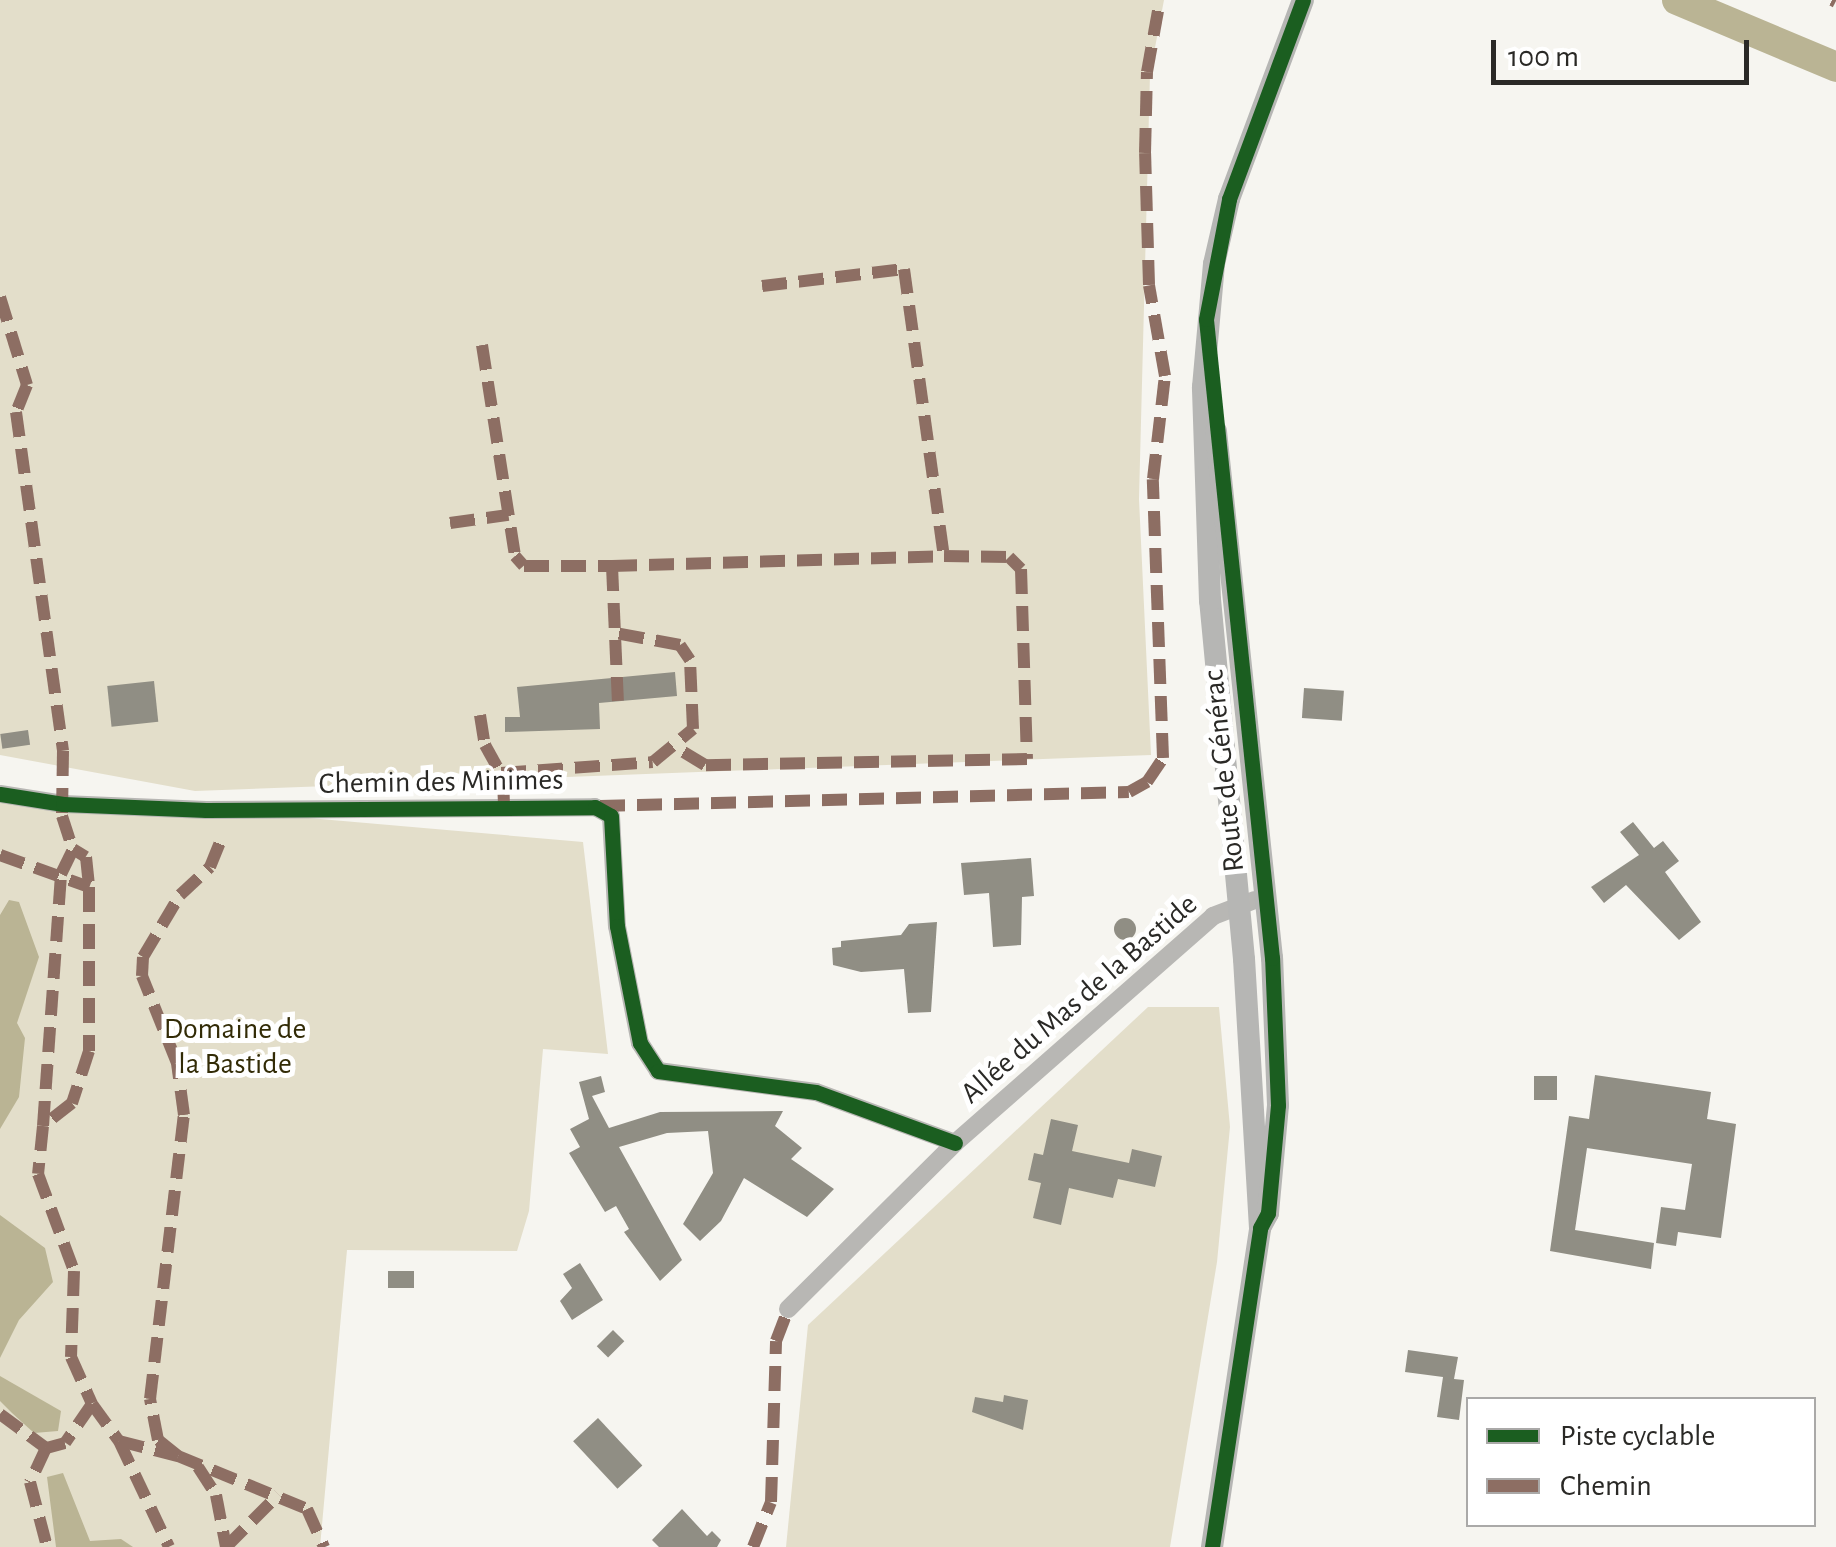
<!DOCTYPE html>
<html>
<head>
<meta charset="utf-8">
<style>
  body { margin:0 }
  #map { position:relative; width:1836px; height:1547px; overflow:hidden; background:#f6f5f0; font-family:"Alegreya Sans",sans-serif }
  div>[style] { position:absolute }
  .green>* { inset:0; background:#e3deca }
  .water>* { inset:0; background:#bab494 }
  .river>* { height:30px; margin:-15px; padding:0 15px; transform-origin:15px; border-radius:15px; background:#bab494 }
  .building>* { inset:0; background:#908e84; transform-origin:0 0 }
  .round { border-radius:50% }
  .street>* { height:18px; margin:-9px; padding:0 9px; transform-origin:9px; border-radius:9px; background:#b8b7b4 }
  .secondary>* { height:22px; margin:-11px; padding:0 11px; transform-origin:11px; border-radius:11px; background:#b6b6b4 }
  .quiet>* { height:12px; margin-top:-6px; transform-origin:0; background:repeating-linear-gradient(90deg,#8d6e63 0 25px,transparent 0 37px) }
  .cycleway>* { height:15px; margin:-7.5px; padding:0 7.5px; transform-origin:7.5px; border-radius:7.5px; background:#1b5e20 }
  span { translate:-50% -50%; white-space:nowrap; text-align:center; line-height:1.15; -webkit-text-stroke:10px #fff; paint-order:stroke }
  .street-label { font-size:30px; color:#2a2926 }
  .park-label { font-size:30px; color:#322b06 }
  .legend { position:absolute; left:1466px; top:1397px; width:350px; height:130px; box-sizing:border-box; background:#fff; border:2px solid #aaa9a8; margin:0; padding:12px 18px; list-style:none; font-size:30px; color:#2a2926 }
  .legend li { display:flex; align-items:center; gap:20px; height:50px }
  .legend b { width:50px; border:2px solid #aaa9a8 }
  .scale { position:absolute; left:1491px; top:40px; width:258px; height:45px; box-sizing:border-box; border:5px solid #2a2926; border-top:0; padding-left:12px; font-size:30px; line-height:35px; white-space:nowrap; color:#2a2926; -webkit-text-stroke:8px #fff; paint-order:stroke }
</style>
</head>
<body>
<div id="map">
  <div class="green">
    <div style="clip-path:polygon(0 0,1164px 0,1150px 74px,1139px 499px,1151px 755px,195px 791px,0 755px)"></div>
    <div style="clip-path:polygon(0 791px,583px 842px,608px 1054px,543px 1049px,529px 1211px,517px 1251px,347px 1250px,320px 1547px,0 1547px)"></div>
    <div style="clip-path:polygon(1148px 1007px,1219px 1007px,1230px 1127px,1217px 1262px,1170px 1547px,786px 1547px,808px 1325px)"></div>
  </div>
  <div class="water">
    <div style="clip-path:polygon(9px 900px,19px 902px,39px 957px,17px 1023px,25px 1038px,19px 1097px,0 1129px,0 915px)"></div>
    <div style="clip-path:polygon(0 1215px,45px 1248px,53px 1282px,19px 1320px,0 1358px)"></div>
    <div style="clip-path:polygon(0 1376px,61px 1411px,58px 1431px,34px 1433px,12px 1413px,0 1401px)"></div>
    <div style="clip-path:polygon(63px 1473px,90px 1541px,121px 1539px,133px 1547px,56px 1547px,47px 1477px)"></div>
  </div>
  <div class="river">
    <div style="left:1677px;top:0;width:173px;rotate:22.8deg"></div>
  </div>
  <div class="building">
    <div style="clip-path:polygon(675px 672px,677px 696px,599px 703px,600px 729px,505px 732px,505px 717px,520px 717px,517px 687px)"></div>
    <div style="left:154px;top:681px;width:41px;height:47px;rotate:84deg"></div>
    <div style="left:1304px;top:688px;width:40px;height:30px;rotate:4deg"></div>
    <div style="left:28px;top:730px;width:15px;height:28px;rotate:82deg"></div>
    <div style="clip-path:polygon(1633px 822px,1654px 848px,1663px 841px,1679px 861px,1665px 872px,1701px 922px,1679px 940px,1626px 885px,1604px 903px,1591px 887px,1639px 855px,1620px 832px)"></div>
    <div style="clip-path:polygon(1031px 858px,1034px 896px,1022px 897px,1021px 945px,993px 947px,989px 893px,964px 895px,961px 863px)"></div>
    <div class="round" style="left:1114px;top:918px;width:22px;height:22px"></div>
    <div style="clip-path:polygon(937px 922px,931px 1012px,908px 1013px,904px 969px,861px 972px,833px 965px,832px 948px,841px 947px,841px 941px,901px 935px,909px 924px)"></div>
    <div style="clip-path:polygon(1595px 1075px,1711px 1092px,1707px 1119px,1736px 1124px,1721px 1238px,1678px 1232px,1676px 1246px,1656px 1243px,1661px 1207px,1685px 1210px,1692px 1164px,1587px 1148px,1575px 1230px,1654px 1243px,1651px 1269px,1550px 1251px,1569px 1116px,1589px 1119px)"></div>
    <div style="clip-path:polygon(601px 1076px,605px 1092px,592px 1096px,609px 1128px,660px 1112px,783px 1111px,775px 1126px,802px 1148px,791px 1159px,834px 1189px,807px 1217px,744px 1178px,721px 1221px,700px 1241px,683px 1224px,713px 1173px,708px 1131px,667px 1133px,619px 1147px,682px 1260px,660px 1281px,624px 1232px,629px 1229px,616px 1206px,605px 1212px,569px 1153px,580px 1147px,570px 1129px,589px 1119px,579px 1082px)"></div>
    <div style="left:1557px;top:1076px;width:24px;height:23px;rotate:90deg"></div>
    <div style="clip-path:polygon(1051px 1119px,1078px 1125px,1072px 1151px,1129px 1163px,1132px 1149px,1162px 1156px,1155px 1187px,1118px 1179px,1113px 1198px,1069px 1188px,1061px 1225px,1033px 1218px,1041px 1183px,1028px 1180px,1034px 1153px,1043px 1155px)"></div>
    <div style="clip-path:polygon(580px 1263px,603px 1300px,572px 1320px,560px 1301px,572px 1288px,563px 1274px)"></div>
    <div style="left:388px;top:1271px;width:26px;height:17px"></div>
    <div style="left:613px;top:1330px;width:16px;height:23px;rotate:45deg"></div>
    <div style="clip-path:polygon(1408px 1350px,1458px 1357px,1454px 1379px,1464px 1380px,1459px 1420px,1437px 1417px,1443px 1377px,1405px 1372px)"></div>
    <div style="clip-path:polygon(1004px 1395px,1028px 1400px,1023px 1430px,972px 1412px,975px 1397px,1003px 1402px)"></div>
    <div style="left:598px;top:1418px;width:65px;height:34px;rotate:47deg"></div>
    <div style="clip-path:polygon(682px 1509px,707px 1536px,712px 1531px,721px 1540px,717px 1547px,659px 1547px,652px 1540px)"></div>
  </div>
  <div class="street">
    <div style="left:0;top:794px;width:64px;rotate:9deg"></div>
    <div style="left:63px;top:804px;width:143px;rotate:2.4deg"></div>
    <div style="left:206px;top:810px;width:389px;rotate:-0.4deg"></div>
    <div style="left:595px;top:807px;width:18px;rotate:29deg"></div>
    <div style="left:611px;top:816px;width:110px;rotate:86.9deg"></div>
    <div style="left:617px;top:926px;width:119px;rotate:78.9deg"></div>
    <div style="left:640px;top:1043px;width:33px;rotate:57deg"></div>
    <div style="left:658px;top:1071px;width:159px;rotate:7.6deg"></div>
    <div style="left:816px;top:1092px;width:148px;rotate:20.1deg"></div>
    <div style="left:788px;top:1309px;width:235px;rotate:-44.8deg"></div>
    <div style="left:955px;top:1143px;width:344px;rotate:-41.3deg"></div>
    <div style="left:1213px;top:916px;width:45px;rotate:-20.9deg"></div>
  </div>
  <div class="secondary">
    <div style="left:1260px;top:1228px;width:269px;rotate:-93.4deg"></div>
    <div style="left:1244px;top:959px;width:360px;rotate:-95.4deg"></div>
    <div style="left:1210px;top:601px;width:214px;rotate:-91.9deg"></div>
    <div style="left:1203px;top:387px;width:123px;rotate:-84.9deg"></div>
    <div style="left:1214px;top:264px;width:67px;rotate:-77deg"></div>
    <div style="left:1229px;top:199px;width:212px;rotate:-69.6deg"></div>
    <div style="left:1212px;top:1547px;width:323px;rotate:-81.4deg"></div>
    <div style="left:1260px;top:1228px;width:17px;rotate:-62deg"></div>
    <div style="left:1268px;top:1213px;width:108px;rotate:-84.7deg"></div>
    <div style="left:1278px;top:1105px;width:147px;rotate:-92.3deg"></div>
    <div style="left:1272px;top:958px;width:530px;rotate:-96.07deg"></div>
  </div>
  <div class="quiet">
    <div style="left:1832px;top:0;width:4px;rotate:27deg"></div>
    <div style="left:762px;top:286px;width:143px;rotate:-6.8deg"></div>
    <div style="left:904px;top:269px;width:290px;rotate:82.1deg"></div>
    <div style="left:0;top:297px;width:92px;rotate:72.9deg"></div>
    <div style="left:27px;top:385px;width:29px;rotate:112deg"></div>
    <div style="left:16px;top:412px;width:342px;rotate:82.1deg"></div>
    <div style="left:63px;top:751px;width:65px;rotate:90.9deg"></div>
    <div style="left:62px;top:816px;width:35px;rotate:72deg"></div>
    <div style="left:73px;top:849px;width:15px;rotate:32deg"></div>
    <div style="left:86px;top:857px;width:30px;rotate:84deg"></div>
    <div style="left:89px;top:887px;width:164px;rotate:90deg"></div>
    <div style="left:89px;top:1051px;width:55px;rotate:108.1deg"></div>
    <div style="left:72px;top:1103px;width:37px;rotate:142deg"></div>
    <div style="left:43px;top:1126px;width:48px;rotate:95.9deg"></div>
    <div style="left:38px;top:1174px;width:103px;rotate:69.6deg"></div>
    <div style="left:74px;top:1271px;width:86px;rotate:92deg"></div>
    <div style="left:71px;top:1357px;width:51px;rotate:65.9deg"></div>
    <div style="left:92px;top:1404px;width:47px;rotate:124.7deg"></div>
    <div style="left:65px;top:1443px;width:20px;rotate:165deg"></div>
    <div style="left:46px;top:1448px;width:38px;rotate:115deg"></div>
    <div style="left:30px;top:1482px;width:67px;rotate:75.3deg"></div>
    <div style="left:482px;top:345px;width:214px;rotate:81.1deg"></div>
    <div style="left:515px;top:556px;width:13px;rotate:48deg"></div>
    <div style="left:524px;top:566px;width:88px"></div>
    <div style="left:612px;top:566px;width:135px;rotate:87.5deg"></div>
    <div style="left:450px;top:523px;width:59px;rotate:-7.9deg"></div>
    <div style="left:612px;top:566px;width:332px;rotate:-1.7deg"></div>
    <div style="left:944px;top:556px;width:65px;rotate:0.9deg"></div>
    <div style="left:1009px;top:557px;width:17px;rotate:45deg"></div>
    <div style="left:1021px;top:569px;width:190px;rotate:88.2deg"></div>
    <div style="left:1027px;top:759px;width:322px;rotate:178.9deg"></div>
    <div style="left:705px;top:765px;width:35px;rotate:-149deg"></div>
    <div style="left:480px;top:715px;width:30px;rotate:81deg"></div>
    <div style="left:485px;top:745px;width:37px;rotate:61deg"></div>
    <div style="left:503px;top:777px;width:32px;rotate:88deg"></div>
    <div style="left:501px;top:773px;width:152px;rotate:-4.1deg"></div>
    <div style="left:653px;top:762px;width:52px;rotate:-39.5deg"></div>
    <div style="left:693px;top:729px;width:69px;rotate:-92.5deg"></div>
    <div style="left:690px;top:660px;width:18px;rotate:-124deg"></div>
    <div style="left:680px;top:645px;width:65px;rotate:-169.4deg"></div>
    <div style="left:600px;top:806px;width:529px;rotate:-1.52deg"></div>
    <div style="left:1129px;top:792px;width:21px;rotate:-29deg"></div>
    <div style="left:1147px;top:782px;width:29px;rotate:-56deg"></div>
    <div style="left:1163px;top:758px;width:279px;rotate:-92.1deg"></div>
    <div style="left:1153px;top:479px;width:104px;rotate:-83.4deg"></div>
    <div style="left:1165px;top:376px;width:92px;rotate:-100deg"></div>
    <div style="left:1149px;top:285px;width:132px;rotate:-91.7deg"></div>
    <div style="left:1145px;top:153px;width:81px;rotate:-88.6deg"></div>
    <div style="left:1147px;top:72px;width:73px;rotate:-79.8deg"></div>
    <div style="left:0;top:855px;width:95px;rotate:19.8deg"></div>
    <div style="left:43px;top:1126px;width:253px;rotate:-85.9deg"></div>
    <div style="left:61px;top:874px;width:28px;rotate:-64deg"></div>
    <div style="left:92px;top:1404px;width:46px;rotate:53.9deg"></div>
    <div style="left:119px;top:1441px;width:61px;rotate:14.3deg"></div>
    <div style="left:178px;top:1456px;width:139px;rotate:22.3deg"></div>
    <div style="left:307px;top:1509px;width:42px;rotate:65.9deg"></div>
    <div style="left:0;top:1414px;width:57px;rotate:36.5deg"></div>
    <div style="left:119px;top:1441px;width:117px;rotate:64.7deg"></div>
    <div style="left:178px;top:1456px;width:26px;rotate:-141deg"></div>
    <div style="left:158px;top:1440px;width:42px;rotate:-101deg"></div>
    <div style="left:150px;top:1399px;width:286px;rotate:-83.2deg"></div>
    <div style="left:184px;top:1115px;width:52px;rotate:-97.7deg"></div>
    <div style="left:177px;top:1063px;width:94px;rotate:-111.9deg"></div>
    <div style="left:142px;top:976px;width:19px;rotate:-87deg"></div>
    <div style="left:143px;top:957px;width:72px;rotate:-59.2deg"></div>
    <div style="left:180px;top:895px;width:41px;rotate:-43deg"></div>
    <div style="left:210px;top:867px;width:27px;rotate:-68deg"></div>
    <div style="left:198px;top:1467px;width:33px;rotate:57deg"></div>
    <div style="left:216px;top:1495px;width:53px;rotate:79.1deg"></div>
    <div style="left:226px;top:1547px;width:74px;rotate:-45deg"></div>
    <div style="left:753px;top:1547px;width:48px;rotate:-68.2deg"></div>
    <div style="left:771px;top:1502px;width:161px;rotate:-88.2deg"></div>
    <div style="left:776px;top:1341px;width:34px;rotate:-69deg"></div>
  </div>
  <div class="cycleway">
    <div style="left:0;top:794px;width:64px;rotate:9deg"></div>
    <div style="left:63px;top:804px;width:143px;rotate:2.4deg"></div>
    <div style="left:206px;top:810px;width:389px;rotate:-0.4deg"></div>
    <div style="left:595px;top:807px;width:18px;rotate:29deg"></div>
    <div style="left:611px;top:816px;width:110px;rotate:86.9deg"></div>
    <div style="left:617px;top:926px;width:119px;rotate:78.9deg"></div>
    <div style="left:640px;top:1043px;width:33px;rotate:57deg"></div>
    <div style="left:658px;top:1071px;width:159px;rotate:7.6deg"></div>
    <div style="left:816px;top:1092px;width:148px;rotate:20.1deg"></div>
    <div style="left:1212px;top:1547px;width:323px;rotate:-81.4deg"></div>
    <div style="left:1260px;top:1228px;width:17px;rotate:-62deg"></div>
    <div style="left:1268px;top:1213px;width:108px;rotate:-84.7deg"></div>
    <div style="left:1278px;top:1105px;width:147px;rotate:-92.3deg"></div>
    <div style="left:1272px;top:958px;width:642px;rotate:-95.9deg"></div>
    <div style="left:1206px;top:319px;width:122px;rotate:-79.1deg"></div>
    <div style="left:1229px;top:199px;width:212px;rotate:-69.6deg"></div>
  </div>
  <div class="street-label">
    <span style="left:1224px;top:771px;rotate:-96deg">Route de Générac</span>
    <span style="left:441px;top:782px;rotate:-1deg">Chemin des Minimes</span>
    <span style="left:1079px;top:999px;rotate:-41deg">Allée du Mas de la Bastide</span>
  </div>
  <div class="park-label">
    <span style="left:235px;top:1046px">Domaine de<br>la Bastide</span>
  </div>
  <ul class="legend">
  <li><b style="height:12px;background:#1b5e20"></b>Piste cyclable</li>
  <li><b style="height:12px;background:#8d6e63"></b>Chemin</li>
  </ul>
  <div class="scale">100 m</div>
</div>
</body>
</html>
